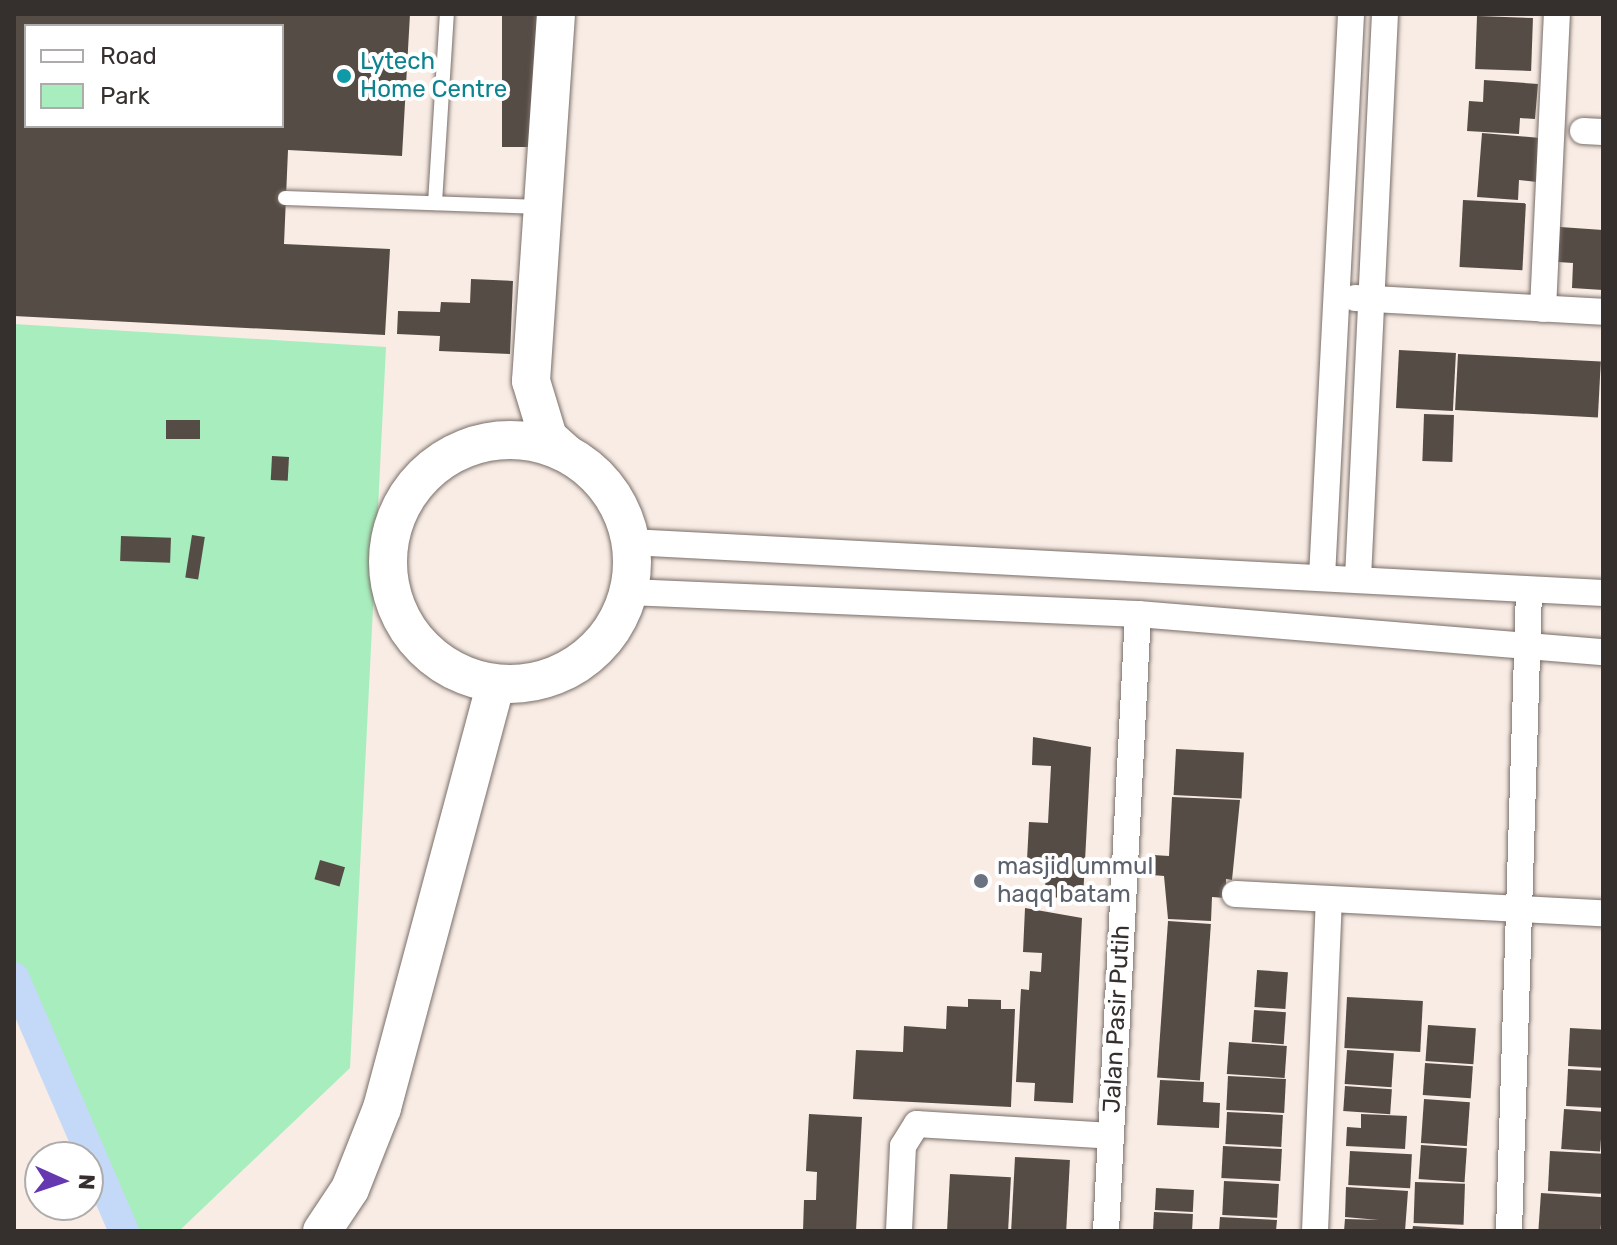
<!DOCTYPE html>
<html>
<head>
<meta charset="utf-8">
<style>
  body { margin:0 }
  #map { position:relative; width:1617px; height:1245px; overflow:hidden; background:#f8ece5; font-family:Rubik,sans-serif }
  div>[style] { position:absolute }
  .green>* { inset:0; background:#a8edbd }
  .canal>* { height:30px; margin:-15px; padding:0 15px; transform-origin:15px; border-radius:15px; background:#c3d9f7 }
  .building>* { inset:0; background:#564c46; transform-origin:0 0 }
  .roads { filter:drop-shadow(0 0 2px #796e68) drop-shadow(0 0 2px #796e68) }
  .lane>* { height:14px; margin:-7px; padding:0 7px; transform-origin:7px; border-radius:7px; background:#fff }
  .street>* { height:26px; margin:-13px; padding:0 13px; transform-origin:13px; border-radius:13px; background:#fff }
  .secondary>* { height:38px; margin:-19px; padding:0 19px; transform-origin:19px; border-radius:19px; background:#fff }
  .secondary>.ring { margin:-19px; padding:0; box-sizing:content-box; background:none; border:38px solid #fff; border-radius:50% }
  .dots>* { width:22px; height:22px; translate:-50% -50%; box-sizing:border-box; border:4px solid #fff; border-radius:50% }
  span { translate:-50% -50%; white-space:nowrap; text-align:center; line-height:1.15; -webkit-text-stroke:8px #fff; paint-order:stroke }
  .culture-label { font-size:24px; color:#0d838f }
  .left { translate:0 -50%; text-align:left }
  .worship-label { font-size:24px; color:#5b616d }
  .street-label { font-size:24px; color:#35302e }
  .frame { position:absolute; inset:0; border:16px solid #35302e; pointer-events:none }
  .legend { position:absolute; left:24px; top:24px; width:260px; height:104px; box-sizing:border-box; background:#fff; border:2px solid #aeacab; margin:0; padding:10px 14px; list-style:none; font-size:24px; color:#35302e }
  .legend li { display:flex; align-items:center; gap:16px; height:40px }
  .legend b { width:40px; border:2px solid #aeacab }
  .north { position:absolute; left:24px; top:1141px; width:80px; height:80px; box-sizing:border-box; background:#fff; border:2px solid #aeacab; border-radius:50%; rotate:93deg; font-size:22px; font-weight:700; line-height:32px; text-align:center; color:#35302e }
  .north::after { content:''; display:block; margin:auto; width:28px; height:36px; background:#6638b0; clip-path:polygon(50% 0,100% 100%,50% 72%,0 100%) }
</style>
</head>
<body>
<div id="map">
  <div class="green">
    <div style="clip-path:polygon(14px 324px,386px 347px,350px 1068px,179px 1231px,124px 1231px,14px 977px)"></div>
  </div>
  <div class="canal">
    <div style="left:14px;top:977px;width:277px;rotate:66.6deg"></div>
  </div>
  <div class="building">
    <div style="clip-path:polygon(evenodd,14px 14px,410px 14px,402px 156px,288px 150px,284px 244px,390px 249px,385px 335px,14px 316px,14px 14px,26px 26px,282px 26px,282px 126px,26px 126px,26px 26px)"></div>
    <div style="left:502px;top:14px;width:37px;height:133px"></div>
    <div style="left:1477px;top:16px;width:56px;height:53px;rotate:2deg"></div>
    <div style="clip-path:polygon(1484px 80px,1538px 84px,1535px 119px,1520px 118px,1519px 134px,1467px 131px,1469px 101px,1483px 102px)"></div>
    <div style="clip-path:polygon(1482px 133px,1540px 138px,1537px 182px,1519px 180px,1518px 200px,1477px 197px)"></div>
    <div style="left:1463px;top:200px;width:63px;height:67px;rotate:3deg"></div>
    <div style="clip-path:polygon(1560px 227px,1603px 230px,1603px 290px,1572px 288px,1573px 263px,1558px 262px)"></div>
    <div style="clip-path:polygon(471px 279px,513px 281px,510px 354px,439px 351px,440px 336px,397px 334px,398px 311px,440px 312px,441px 302px,470px 303px)"></div>
    <div style="left:1399px;top:350px;width:57px;height:58px;rotate:3deg"></div>
    <div style="left:1458px;top:354px;width:143px;height:56px;rotate:3deg"></div>
    <div style="left:1424px;top:414px;width:30px;height:47px;rotate:2deg"></div>
    <div style="left:200px;top:420px;width:19px;height:34px;rotate:90deg"></div>
    <div style="left:272px;top:456px;width:17px;height:24px;rotate:3deg"></div>
    <div style="left:192px;top:535px;width:13px;height:43px;rotate:9deg"></div>
    <div style="left:121px;top:536px;width:50px;height:25px;rotate:2deg"></div>
    <div style="clip-path:polygon(1033px 737px,1091px 747px,1083px 899px,1045px 897px,1046px 861px,1027px 860px,1029px 822px,1048px 823px,1051px 766px,1032px 765px)"></div>
    <div style="left:1176px;top:749px;width:68px;height:46px;rotate:3deg"></div>
    <div style="clip-path:polygon(1172px 797px,1240px 800px,1232px 880px,1226px 879px,1226px 898px,1212px 897px,1211px 921px,1168px 919px,1164px 876px,1152px 875px,1153px 855px,1169px 856px)"></div>
    <div style="left:320px;top:860px;width:26px;height:20px;rotate:16deg"></div>
    <div style="clip-path:polygon(1025px 908px,1082px 918px,1073px 1103px,1034px 1101px,1035px 1083px,1016px 1082px,1021px 989px,1029px 990px,1030px 971px,1041px 972px,1042px 953px,1023px 952px)"></div>
    <div style="left:1168px;top:921px;width:43px;height:157px;rotate:4deg"></div>
    <div style="left:1257px;top:970px;width:31px;height:37px;rotate:4deg"></div>
    <div style="left:1347px;top:997px;width:76px;height:51px;rotate:3deg"></div>
    <div style="clip-path:polygon(968px 999px,1001px 1000px,1001px 1009px,1015px 1009px,1011px 1107px,853px 1099px,856px 1050px,903px 1052px,904px 1026px,946px 1029px,947px 1006px,968px 1007px)"></div>
    <div style="left:1254px;top:1010px;width:32px;height:32px;rotate:4deg"></div>
    <div style="left:1428px;top:1025px;width:48px;height:36px;rotate:4deg"></div>
    <div style="left:1570px;top:1028px;width:33px;height:38px;rotate:3deg"></div>
    <div style="left:1229px;top:1042px;width:58px;height:32px;rotate:4deg"></div>
    <div style="left:1347px;top:1050px;width:47px;height:34px;rotate:4deg"></div>
    <div style="left:1425px;top:1063px;width:48px;height:32px;rotate:4deg"></div>
    <div style="left:1568px;top:1069px;width:35px;height:37px;rotate:3deg"></div>
    <div style="left:1228px;top:1076px;width:58px;height:34px;rotate:3deg"></div>
    <div style="clip-path:polygon(1160px 1080px,1204px 1082px,1203px 1102px,1220px 1103px,1219px 1128px,1157px 1125px)"></div>
    <div style="left:1345px;top:1086px;width:47px;height:25px;rotate:4deg"></div>
    <div style="left:1424px;top:1099px;width:46px;height:44px;rotate:4deg"></div>
    <div style="left:1564px;top:1109px;width:39px;height:40px;rotate:4deg"></div>
    <div style="left:1227px;top:1112px;width:56px;height:32px;rotate:3deg"></div>
    <div style="clip-path:polygon(809px 1114px,862px 1117px,856px 1231px,803px 1231px,804px 1200px,816px 1200px,817px 1172px,806px 1171px)"></div>
    <div style="clip-path:polygon(1361px 1114px,1407px 1116px,1405px 1149px,1346px 1146px,1347px 1127px,1361px 1128px)"></div>
    <div style="left:1421px;top:1145px;width:46px;height:34px;rotate:4deg"></div>
    <div style="left:1223px;top:1146px;width:59px;height:32px;rotate:3deg"></div>
    <div style="left:1350px;top:1151px;width:62px;height:34px;rotate:3deg"></div>
    <div style="left:1550px;top:1151px;width:53px;height:40px;rotate:3deg"></div>
    <div style="left:1015px;top:1157px;width:55px;height:74px;rotate:3deg"></div>
    <div style="left:950px;top:1174px;width:61px;height:57px;rotate:3deg"></div>
    <div style="left:1224px;top:1181px;width:55px;height:34px;rotate:3deg"></div>
    <div style="left:1415px;top:1182px;width:50px;height:41px;rotate:2deg"></div>
    <div style="clip-path:polygon(1346px 1187px,1408px 1191px,1405px 1231px,1344px 1231px,1345px 1219px,1379px 1220px,1345px 1217px)"></div>
    <div style="left:1156px;top:1188px;width:38px;height:22px;rotate:3deg"></div>
    <div style="left:1541px;top:1193px;width:62px;height:36px;rotate:4deg"></div>
    <div style="left:1154px;top:1212px;width:39px;height:19px;rotate:3deg"></div>
    <div style="clip-path:polygon(1220px 1217px,1277px 1220px,1276px 1231px,1219px 1231px)"></div>
    <div style="clip-path:polygon(1413px 1226px,1461px 1229px,1461px 1231px,1412px 1231px)"></div>
  </div>
  <div class="roads">
    <div class="lane">
      <div style="left:285px;top:198px;width:256px;rotate:2deg"></div>
      <div style="left:435px;top:203px;width:189px;rotate:-86.4deg"></div>
    </div>
    <div class="street">
      <div style="left:1583px;top:131px;width:20px;rotate:3deg"></div>
      <div style="left:1355px;top:298px;width:248px;rotate:3.2deg"></div>
      <div style="left:1543px;top:309px;width:295px;rotate:-87.3deg"></div>
      <div style="left:630px;top:542px;width:974px;rotate:3deg"></div>
      <div style="left:1322px;top:577px;width:564px;rotate:-87.05deg"></div>
      <div style="left:1358px;top:578px;width:565px;rotate:-87.26deg"></div>
      <div style="left:629px;top:592px;width:509px;rotate:2.47deg"></div>
      <div style="left:1138px;top:614px;width:467px;rotate:4.7deg"></div>
      <div style="left:1235px;top:894px;width:368px;rotate:3deg"></div>
      <div style="left:899px;top:1231px;width:85px;rotate:-87.3deg"></div>
      <div style="left:903px;top:1146px;width:26px;rotate:-58deg"></div>
      <div style="left:917px;top:1124px;width:194px;rotate:3.5deg"></div>
      <div style="left:1106px;top:1231px;width:618px;rotate:-87.03deg"></div>
      <div style="left:1315px;top:1231px;width:331px;rotate:-87.6deg"></div>
      <div style="left:1509px;top:1231px;width:640px;rotate:-88.21deg"></div>
    </div>
    <div class="secondary">
      <div style="left:556px;top:14px;width:368px;rotate:93.9deg"></div>
      <div style="left:531px;top:381px;width:59px;rotate:73.1deg"></div>
      <div style="left:548px;top:437px;width:24px;rotate:42deg"></div>
      <div class="ring" style="left:388px;top:440px;width:206px;height:206px"></div>
      <div style="left:322px;top:1231px;width:50px;rotate:-56.3deg"></div>
      <div style="left:350px;top:1189px;width:87px;rotate:-68.4deg"></div>
      <div style="left:382px;top:1108px;width:438px;rotate:-75deg"></div>
    </div>
  </div>
  <div class="dots">
    <div style="left:344px;top:76px;background:#0f9aa8"></div>
    <div style="left:981px;top:881px;background:#6b7280"></div>
  </div>
  <div class="culture-label">
    <span class="left" style="left:360px;top:76px">Lytech<br>Home Centre</span>
  </div>
  <div class="worship-label">
    <span class="left" style="left:997px;top:881px">masjid ummul<br>haqq batam</span>
  </div>
  <div class="street-label">
    <span style="left:1117px;top:1019px;rotate:-87deg">Jalan Pasir Putih</span>
  </div>
  <div class="frame"></div>
  <ul class="legend">
  <li><b style="height:10px;background:#fff"></b>Road</li>
  <li><b style="height:22px;background:#a8edbd"></b>Park</li>
  </ul>
  <div class="north">N</div>
</div>
</body>
</html>
